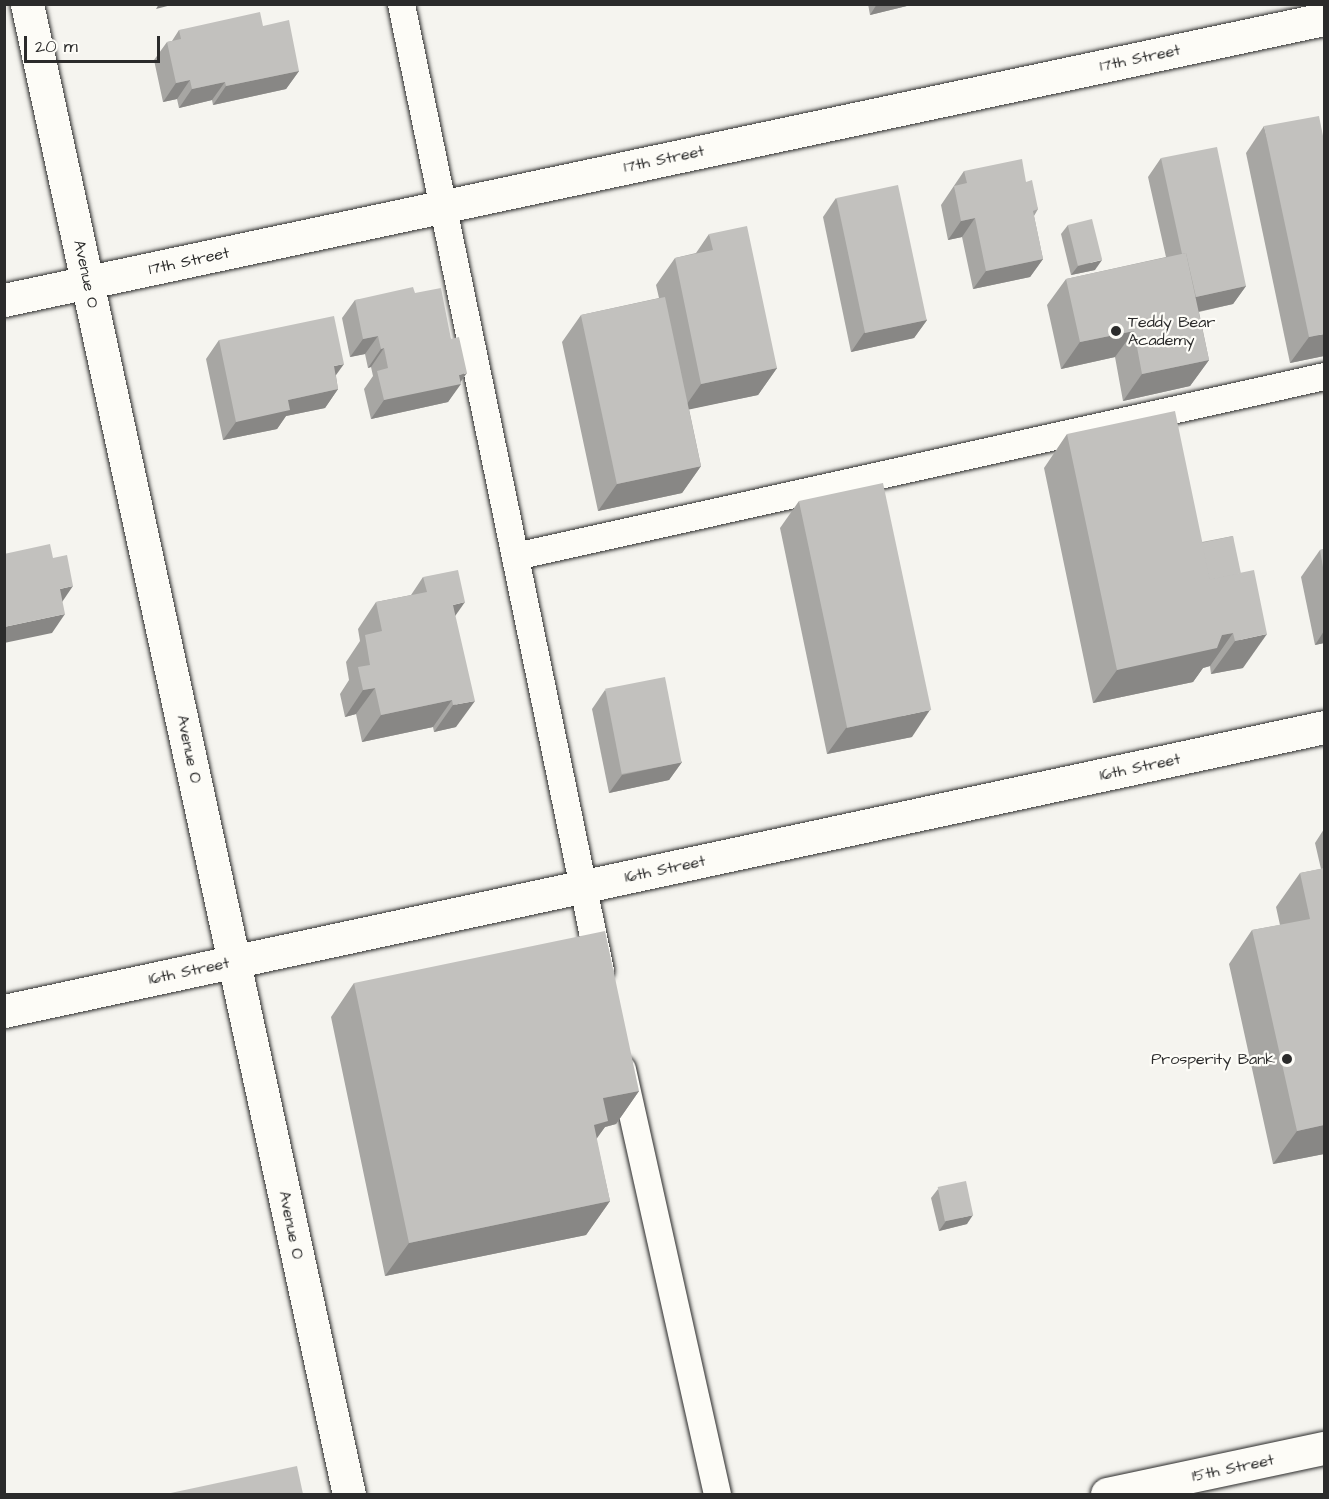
<!DOCTYPE html>
<html>
<head>
<meta charset="utf-8">
<style>
  body { margin:0 }
  #map { position:relative; width:1329px; height:1499px; overflow:hidden; background:#f5f4ef; font-family:"Architects Daughter",sans-serif }
  div>[style] { position:absolute }
  .roads { filter:drop-shadow(0 0 2px #2b2b2b) drop-shadow(0 0 2px #2b2b2b) }
  .lane>* { height:27px; margin:-13.5px; padding:0 13.5px; transform-origin:13.5px; border-radius:13.5px; background:#fdfcf7 }
  .street>* { height:33px; margin:-16.5px; padding:0 16.5px; transform-origin:16.5px; border-radius:16.5px; background:#fdfcf7 }
  .secondary>* { height:33px; margin:-16.5px; padding:0 16.5px; transform-origin:16.5px; border-radius:16.5px; background:#fdfcf7 }
  .wall>* { inset:0; background:#a7a6a3 }
  .shaded-wall>* { inset:0; background:#888785 }
  .building>* { inset:0; background:#c2c1be; transform-origin:0 0 }
  .dots>* { width:16px; height:16px; translate:-50% -50%; box-sizing:border-box; border:3px solid #fdfcf7; border-radius:50% }
  span { translate:-50% -50%; white-space:nowrap; text-align:center; line-height:1.15; -webkit-text-stroke:4.5px #fdfcf7; paint-order:stroke }
  .street-label { font-size:16px; color:#2b2b2b }
  .poi-label { font-size:16px; color:#2b2b2b }
  .left { translate:0 -50%; text-align:left }
  .right { translate:-100% -50%; text-align:right }
  .frame { position:absolute; inset:0; border:6px solid #2b2b2b; pointer-events:none }
  .scale { position:absolute; left:24px; top:36px; width:136px; height:27px; box-sizing:border-box; border:3px solid #2b2b2b; border-top:0; padding-left:8px; font-size:18px; line-height:21px; white-space:nowrap; color:#2b2b2b; -webkit-text-stroke:4px #fdfcf7; paint-order:stroke }
</style>
</head>
<body>
<div id="map">
  <div class="roads">
    <div class="lane">
      <div style="left:401px;top:4px;width:986px;rotate:78.36deg"></div>
      <div style="left:515px;top:556px;width:829px;rotate:-12.54deg"></div>
      <div style="left:622px;top:1069px;width:435px;rotate:77.4deg"></div>
    </div>
    <div class="street">
      <div style="left:4px;top:300px;width:1350px;rotate:-12.02deg"></div>
      <div style="left:4px;top:1011px;width:1350px;rotate:-12.14deg"></div>
      <div style="left:1107px;top:1494px;width:222px;rotate:-12deg"></div>
    </div>
    <div class="secondary">
      <div style="left:27px;top:4px;width:1524px;rotate:77.81deg"></div>
    </div>
  </div>
  <div class="wall">
    <div style="clip-path:polygon(868px 4px,915px 4px,870px 15px)"></div>
    <div style="clip-path:polygon(263px 26px,299px 71px,286px 89px,213px 105px,212px 100px,179px 108px,177px 99px,163px 102px,154px 60px,167px 42px,172px 41px,179px 30px)"></div>
    <div style="clip-path:polygon(1264px 126px,1324px 356px,1290px 363px,1246px 153px)"></div>
    <div style="clip-path:polygon(1161px 158px,1246px 286px,1233px 304px,1199px 312px,1209px 360px,1190px 386px,1123px 401px,1115px 357px,1061px 369px,1047px 305px,1066px 279px,1166px 257px,1148px 177px)"></div>
    <div style="clip-path:polygon(964px 171px,1026px 182px,1038px 209px,1034px 216px,1043px 259px,1030px 277px,973px 289px,962px 237px,948px 240px,941px 205px)"></div>
    <div style="clip-path:polygon(836px 198px,927px 320px,914px 338px,851px 352px,823px 217px)"></div>
    <div style="clip-path:polygon(1068px 225px,1095px 270px,1071px 275px,1061px 234px)"></div>
    <div style="clip-path:polygon(709px 234px,777px 368px,758px 395px,689px 409px,701px 466px,682px 493px,598px 511px,562px 342px,581px 315px,659px 298px,656px 285px,675px 258px,696px 253px)"></div>
    <div style="clip-path:polygon(415px 293px,451px 339px,461px 382px,448px 402px,371px 419px,364px 389px,373px 376px,371px 367px,368px 368px,365px 354px,350px 357px,342px 318px,355px 300px)"></div>
    <div style="clip-path:polygon(219px 340px,336px 376px,338px 389px,325px 408px,286px 416px,277px 429px,223px 440px,206px 359px)"></div>
    <div style="clip-path:polygon(1067px 434px,1202px 542px,1233px 536px,1243px 668px,1211px 674px,1210px 666px,1203px 668px,1193px 682px,1093px 703px,1044px 468px)"></div>
    <div style="clip-path:polygon(799px 501px,912px 737px,827px 754px,780px 528px)"></div>
    <div style="clip-path:polygon(1324px 549px,1324px 643px,1315px 645px,1301px 577px,1320px 550px)"></div>
    <div style="clip-path:polygon(423px 577px,455px 616px,456px 727px,434px 732px,433px 727px,362px 742px,356px 714px,345px 717px,340px 694px,349px 680px,346px 662px,360px 641px,358px 629px,376px 602px,411px 595px)"></div>
    <div style="clip-path:polygon(605px 690px,682px 762px,669px 780px,609px 793px,592px 709px)"></div>
    <div style="clip-path:polygon(1324px 829px,1324px 1154px,1273px 1164px,1229px 964px,1252px 930px,1280px 925px,1276px 907px,1300px 873px,1321px 869px,1315px 843px)"></div>
    <div style="clip-path:polygon(354px 983px,639px 1091px,616px 1124px,605px 1127px,596px 1138px,610px 1201px,586px 1235px,385px 1276px,331px 1017px)"></div>
    <div style="clip-path:polygon(938px 1189px,967px 1224px,939px 1231px,931px 1198px)"></div>
  </div>
  <div class="shaded-wall">
    <div style="clip-path:polygon(159px 4px,175px 4px,156px 9px)"></div>
    <div style="clip-path:polygon(877px 4px,915px 4px,870px 15px)"></div>
    <div style="clip-path:polygon(299px 71px,286px 89px,213px 105px,226px 86px)"></div>
    <div style="clip-path:polygon(190px 80px,177px 99px,163px 102px,176px 83px)"></div>
    <div style="clip-path:polygon(225px 82px,212px 100px,179px 108px,192px 89px)"></div>
    <div style="clip-path:polygon(975px 218px,962px 237px,948px 240px,961px 221px)"></div>
    <div style="clip-path:polygon(1043px 259px,1030px 277px,973px 289px,986px 271px)"></div>
    <div style="clip-path:polygon(1102px 260px,1095px 270px,1071px 275px,1078px 266px)"></div>
    <div style="clip-path:polygon(1246px 286px,1233px 304px,1178px 316px,1191px 298px)"></div>
    <div style="clip-path:polygon(927px 320px,914px 338px,851px 352px,864px 333px)"></div>
    <div style="clip-path:polygon(1134px 331px,1115px 357px,1061px 369px,1080px 342px)"></div>
    <div style="clip-path:polygon(1324px 334px,1324px 356px,1290px 363px,1309px 337px)"></div>
    <div style="clip-path:polygon(378px 336px,365px 354px,350px 357px,363px 339px)"></div>
    <div style="clip-path:polygon(384px 348px,371px 367px,368px 368px,381px 349px)"></div>
    <div style="clip-path:polygon(1209px 360px,1190px 386px,1123px 401px,1142px 374px)"></div>
    <div style="clip-path:polygon(344px 364px,331px 382px,334px 366px)"></div>
    <div style="clip-path:polygon(777px 368px,758px 395px,682px 411px,701px 384px)"></div>
    <div style="clip-path:polygon(467px 373px,459px 384px,461px 384px,448px 402px,371px 419px,384px 400px,459px 375px)"></div>
    <div style="clip-path:polygon(338px 389px,325px 408px,286px 416px,277px 429px,223px 440px,236px 422px,288px 400px)"></div>
    <div style="clip-path:polygon(701px 466px,682px 493px,598px 511px,617px 484px)"></div>
    <div style="clip-path:polygon(73px 586px,60px 605px,60px 589px)"></div>
    <div style="clip-path:polygon(465px 602px,446px 629px,453px 605px)"></div>
    <div style="clip-path:polygon(65px 614px,52px 633px,4px 643px,4px 627px)"></div>
    <div style="clip-path:polygon(1324px 631px,1324px 643px,1315px 645px)"></div>
    <div style="clip-path:polygon(1233px 633px,1210px 666px,1203px 668px,1193px 682px,1093px 703px,1117px 670px,1222px 635px)"></div>
    <div style="clip-path:polygon(1267px 634px,1243px 668px,1211px 674px,1235px 641px)"></div>
    <div style="clip-path:polygon(375px 688px,356px 714px,345px 717px,363px 690px)"></div>
    <div style="clip-path:polygon(452px 700px,433px 727px,362px 742px,381px 715px)"></div>
    <div style="clip-path:polygon(475px 701px,456px 727px,434px 732px,453px 705px)"></div>
    <div style="clip-path:polygon(930px 710px,912px 737px,827px 754px,846px 728px)"></div>
    <div style="clip-path:polygon(682px 762px,669px 780px,609px 793px,622px 775px)"></div>
    <div style="clip-path:polygon(639px 1091px,616px 1124px,605px 1127px,585px 1155px,570px 1158px,603px 1098px)"></div>
    <div style="clip-path:polygon(1324px 1125px,1324px 1154px,1273px 1164px,1297px 1131px)"></div>
    <div style="clip-path:polygon(610px 1201px,586px 1235px,385px 1276px,409px 1243px)"></div>
    <div style="clip-path:polygon(973px 1215px,967px 1224px,939px 1231px,946px 1221px)"></div>
  </div>
  <div class="building">
    <div style="clip-path:polygon(260px 12px,263px 26px,289px 20px,299px 71px,226px 86px,225px 82px,192px 89px,190px 80px,176px 83px,167px 42px,181px 39px,179px 30px)"></div>
    <div style="clip-path:polygon(1319px 116px,1324px 141px,1324px 334px,1309px 337px,1264px 126px)"></div>
    <div style="clip-path:polygon(1217px 147px,1246px 286px,1196px 297px,1186px 253px,1182px 254px,1161px 158px)"></div>
    <div style="clip-path:polygon(1022px 159px,1026px 182px,1032px 180px,1038px 209px,1033px 211px,1043px 259px,986px 271px,975px 218px,961px 221px,954px 186px,967px 183px,964px 171px)"></div>
    <div style="left:898px;top:185px;width:138px;height:63px;rotate:78deg"></div>
    <div style="left:1092px;top:219px;width:42px;height:25px;rotate:76deg"></div>
    <div style="clip-path:polygon(747px 226px,777px 368px,701px 384px,675px 258px,713px 250px,709px 234px)"></div>
    <div style="clip-path:polygon(1186px 253px,1209px 360px,1142px 374px,1134px 331px,1080px 342px,1066px 279px)"></div>
    <div style="clip-path:polygon(413px 287px,415px 293px,441px 288px,451px 339px,459px 337px,467px 373px,459px 375px,461px 384px,384px 400px,377px 371px,388px 368px,384px 348px,381px 349px,378px 336px,363px 339px,355px 300px)"></div>
    <div style="left:665px;top:297px;width:173px;height:86px;rotate:78deg"></div>
    <div style="clip-path:polygon(334px 316px,344px 364px,334px 366px,338px 389px,288px 400px,290px 410px,236px 422px,219px 340px)"></div>
    <div style="clip-path:polygon(1175px 411px,1210px 579px,1254px 570px,1267px 634px,1235px 641px,1233px 633px,1222px 635px,1217px 648px,1117px 670px,1067px 434px)"></div>
    <div style="left:883px;top:483px;width:232px;height:86px;rotate:78deg"></div>
    <div style="left:1233px;top:536px;width:38px;height:32px;rotate:78deg"></div>
    <div style="clip-path:polygon(50px 544px,53px 558px,67px 555px,73px 586px,60px 589px,65px 614px,4px 627px,4px 554px)"></div>
    <div style="clip-path:polygon(1324px 549px,1324px 573px,1320px 550px)"></div>
    <div style="clip-path:polygon(458px 570px,465px 602px,453px 605px,475px 701px,453px 705px,452px 700px,381px 715px,375px 688px,363px 690px,358px 667px,370px 665px,365px 635px,382px 631px,376px 602px,427px 592px,423px 577px)"></div>
    <div style="left:665px;top:677px;width:87px;height:61px;rotate:79deg"></div>
    <div style="clip-path:polygon(1324px 868px,1324px 1125px,1297px 1131px,1252px 930px,1310px 919px,1300px 873px)"></div>
    <div style="clip-path:polygon(605px 931px,639px 1091px,603px 1098px,608px 1121px,594px 1125px,610px 1201px,409px 1243px,354px 983px)"></div>
    <div style="left:966px;top:1181px;width:35px;height:29px;rotate:78deg"></div>
    <div style="clip-path:polygon(297px 1466px,303px 1494px,166px 1494px)"></div>
  </div>
  <div class="dots">
    <div style="left:1116px;top:331px;background:#2b2b2b"></div>
    <div style="left:1287px;top:1059px;background:#2b2b2b"></div>
  </div>
  <div class="street-label">
    <span style="left:1140px;top:58px;rotate:-12deg">17th Street</span>
    <span style="left:664px;top:159px;rotate:-12deg">17th Street</span>
    <span style="left:189px;top:261px;rotate:-12deg">17th Street</span>
    <span style="left:86px;top:274px;rotate:78deg">Avenue O</span>
    <span style="left:189px;top:749px;rotate:78deg">Avenue O</span>
    <span style="left:1140px;top:767px;rotate:-12deg">16th Street</span>
    <span style="left:665px;top:869px;rotate:-12deg">16th Street</span>
    <span style="left:189px;top:971px;rotate:-12deg">16th Street</span>
    <span style="left:291px;top:1225px;rotate:78deg">Avenue O</span>
    <span style="left:1233px;top:1468px;rotate:-12deg">15th Street</span>
  </div>
  <div class="poi-label">
    <span class="left" style="left:1128px;top:331px">Teddy Bear<br>Academy</span>
    <span class="right" style="left:1275px;top:1059px">Prosperity Bank</span>
  </div>
  <div class="frame"></div>
  <div class="scale">20 m</div>
</div>
</body>
</html>
